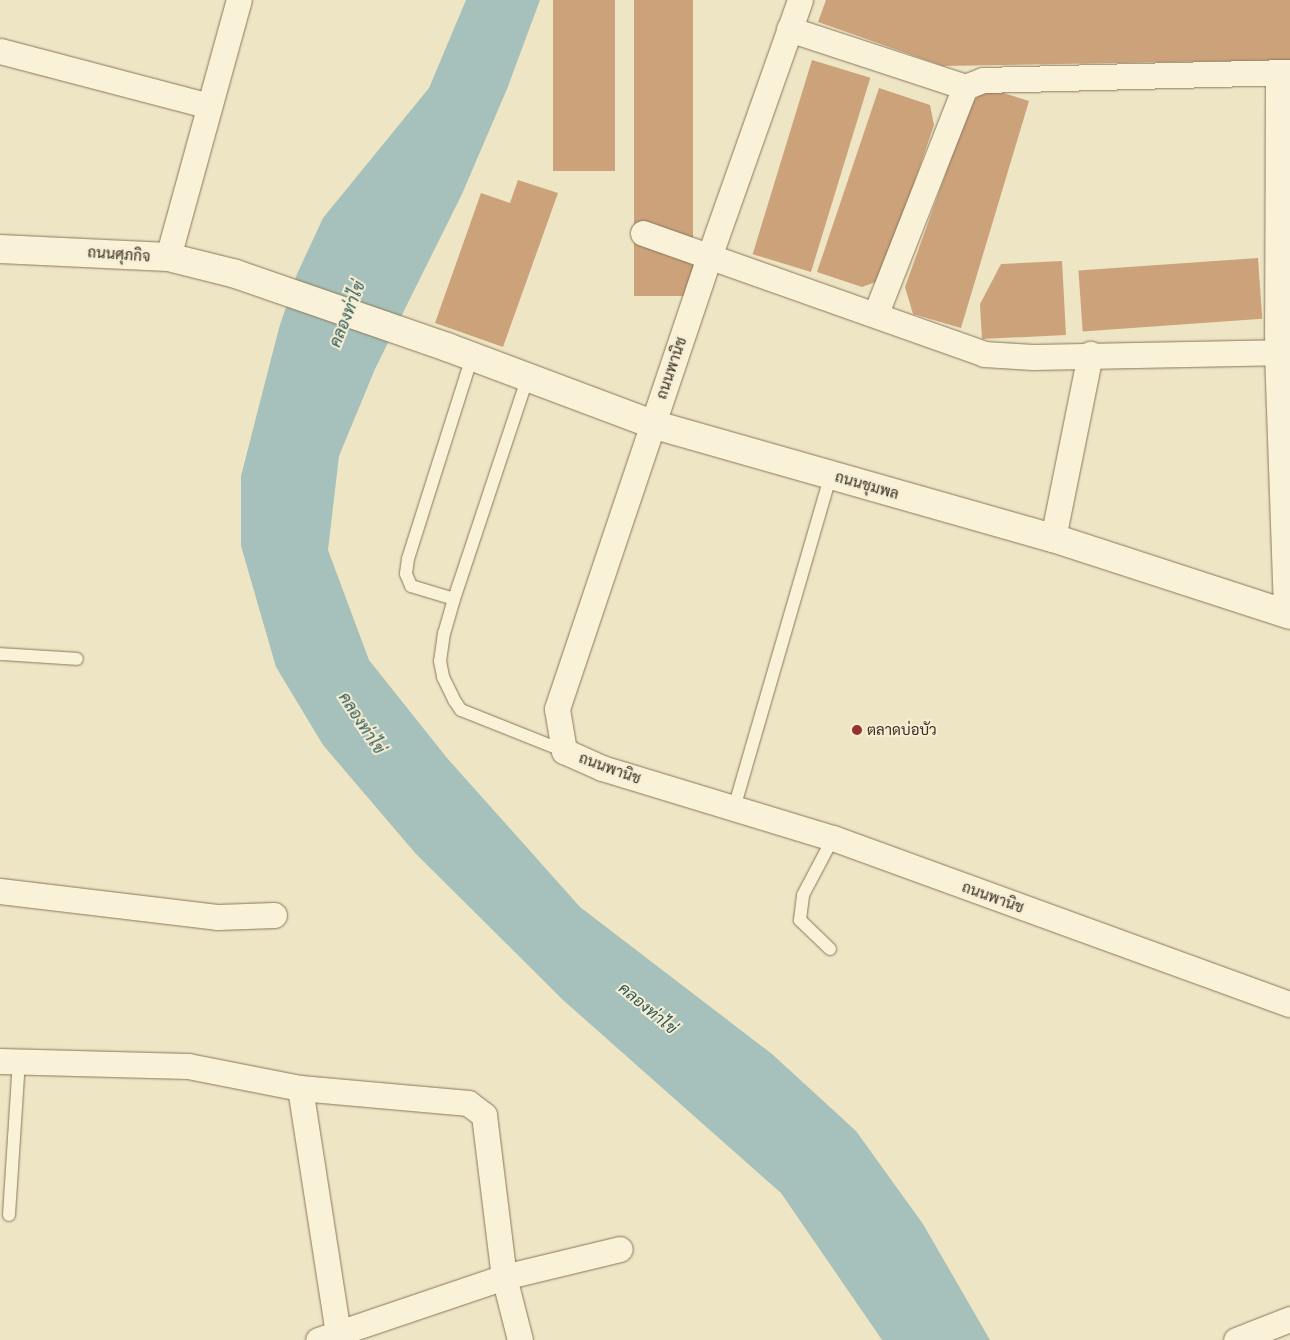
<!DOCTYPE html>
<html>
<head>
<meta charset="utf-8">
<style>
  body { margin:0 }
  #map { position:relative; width:1290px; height:1340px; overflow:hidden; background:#eee5c4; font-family:"IBM Plex Serif",Sarabun,serif }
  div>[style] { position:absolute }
  .water>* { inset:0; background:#a6c1bb }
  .building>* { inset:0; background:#cca27b; transform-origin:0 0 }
  .roads { filter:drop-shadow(0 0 1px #89775b) drop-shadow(0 0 1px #89775b) }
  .service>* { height:12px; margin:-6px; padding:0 6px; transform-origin:6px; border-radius:6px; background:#f9f1d8 }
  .minor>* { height:25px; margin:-12.5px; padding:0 12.5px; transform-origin:12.5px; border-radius:12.5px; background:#f9f1d8 }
  .secondary>* { height:28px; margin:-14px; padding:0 14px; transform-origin:14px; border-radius:14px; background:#f9f1d8 }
  .dots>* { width:14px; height:14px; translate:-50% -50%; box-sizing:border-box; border:2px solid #f5eed4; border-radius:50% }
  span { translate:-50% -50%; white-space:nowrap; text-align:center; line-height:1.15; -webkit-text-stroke:4px #f5eed4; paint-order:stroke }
  .street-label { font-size:15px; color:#392d1f }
  .poi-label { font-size:15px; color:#392d1f }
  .left { translate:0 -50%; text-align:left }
  .water-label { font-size:16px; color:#2e5858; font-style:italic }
</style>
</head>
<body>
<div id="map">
  <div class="water">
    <div style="clip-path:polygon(466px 0,540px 0,507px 89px,462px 194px,375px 369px,339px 456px,328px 550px,369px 660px,447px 758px,580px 907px,772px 1054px,856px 1131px,923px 1224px,990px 1340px,882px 1340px,781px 1193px,563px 1000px,416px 854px,323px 745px,276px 667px,241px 546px,241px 476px,279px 328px,297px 274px,323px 218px,429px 88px)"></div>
  </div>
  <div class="building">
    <div style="left:553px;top:0;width:62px;height:171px"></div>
    <div style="left:634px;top:0;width:59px;height:296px"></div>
    <div style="clip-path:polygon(826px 0,1290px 0,1290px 60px,943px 66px,818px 22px)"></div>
    <div style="left:812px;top:60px;width:61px;height:203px;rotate:17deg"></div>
    <div style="clip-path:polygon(879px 88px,930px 105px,934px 125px,881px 280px,862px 287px,817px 272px)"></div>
    <div style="clip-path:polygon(987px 88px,1029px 101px,961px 328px,913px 314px,905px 287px,971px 103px)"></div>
    <div style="clip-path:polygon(518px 180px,558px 193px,503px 347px,435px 323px,481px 193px,510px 203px)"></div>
    <div style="left:1258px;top:258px;width:61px;height:180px;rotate:86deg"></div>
    <div style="clip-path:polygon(1062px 261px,1066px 335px,982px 339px,980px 304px,1001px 264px)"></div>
  </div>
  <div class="roads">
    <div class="service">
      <div style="left:472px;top:357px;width:212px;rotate:107.6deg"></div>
      <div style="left:408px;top:559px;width:15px;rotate:98deg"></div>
      <div style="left:406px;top:574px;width:13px;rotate:67deg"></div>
      <div style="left:411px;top:586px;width:45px;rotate:16.8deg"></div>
      <div style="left:454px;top:599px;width:232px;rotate:-71.6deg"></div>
      <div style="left:454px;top:599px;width:35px;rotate:106deg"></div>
      <div style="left:444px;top:633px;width:28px;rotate:98deg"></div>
      <div style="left:440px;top:661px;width:16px;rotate:79deg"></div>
      <div style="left:443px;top:677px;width:25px;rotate:64deg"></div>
      <div style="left:454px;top:700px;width:12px;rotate:55deg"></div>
      <div style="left:461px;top:710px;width:111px;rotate:21.7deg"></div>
      <div style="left:0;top:654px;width:77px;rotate:3.7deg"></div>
      <div style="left:734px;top:808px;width:347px;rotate:-73.8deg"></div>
      <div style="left:830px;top:949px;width:42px;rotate:-136deg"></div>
      <div style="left:800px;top:920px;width:25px;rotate:-83deg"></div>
      <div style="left:803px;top:895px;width:64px;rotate:-62.2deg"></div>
      <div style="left:9px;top:1215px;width:153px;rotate:-86.3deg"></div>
    </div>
    <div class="minor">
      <div style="left:800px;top:0;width:273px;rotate:109.5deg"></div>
      <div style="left:709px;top:257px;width:477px;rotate:108.6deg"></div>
      <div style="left:557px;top:709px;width:43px;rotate:80.5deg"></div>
      <div style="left:564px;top:751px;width:42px;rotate:24.1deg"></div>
      <div style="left:602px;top:768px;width:241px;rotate:16.9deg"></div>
      <div style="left:833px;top:838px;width:486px;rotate:20deg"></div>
      <div style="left:789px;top:29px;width:185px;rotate:18.2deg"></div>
      <div style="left:0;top:51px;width:216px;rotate:14.7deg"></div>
      <div style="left:1278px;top:73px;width:279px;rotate:90.2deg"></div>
      <div style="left:1277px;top:352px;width:262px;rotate:88deg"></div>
      <div style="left:643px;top:233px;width:362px;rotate:19.5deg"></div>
      <div style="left:984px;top:354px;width:49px;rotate:3.5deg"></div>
      <div style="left:1033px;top:357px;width:257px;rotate:-1.1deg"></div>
      <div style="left:168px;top:257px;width:267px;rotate:-74.6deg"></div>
      <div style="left:876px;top:313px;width:243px;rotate:-68.5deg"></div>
      <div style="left:965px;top:87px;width:19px;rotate:-21deg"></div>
      <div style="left:983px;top:80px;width:307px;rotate:-1.5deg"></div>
      <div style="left:1053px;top:538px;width:188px;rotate:-78.6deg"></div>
      <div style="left:0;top:891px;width:220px;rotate:6.8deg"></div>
      <div style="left:218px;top:917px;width:56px;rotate:-2deg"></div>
      <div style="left:0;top:1061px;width:188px;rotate:1.5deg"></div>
      <div style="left:188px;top:1066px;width:114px;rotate:11.1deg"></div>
      <div style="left:300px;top:1088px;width:169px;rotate:5.1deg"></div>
      <div style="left:468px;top:1103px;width:20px;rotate:37deg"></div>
      <div style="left:484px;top:1115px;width:163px;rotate:83deg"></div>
      <div style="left:504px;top:1277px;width:65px;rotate:75.7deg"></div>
      <div style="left:300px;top:1088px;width:255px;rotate:81.2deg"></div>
      <div style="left:318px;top:1340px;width:196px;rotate:-18.7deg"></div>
      <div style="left:504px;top:1277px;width:119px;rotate:-13.6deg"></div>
      <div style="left:1236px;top:1340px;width:58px;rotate:-21.3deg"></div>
    </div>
    <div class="secondary">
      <div style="left:0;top:249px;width:168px;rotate:2.7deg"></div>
      <div style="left:168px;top:257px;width:70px;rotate:14deg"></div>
      <div style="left:236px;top:274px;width:223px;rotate:19.1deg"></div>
      <div style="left:447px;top:347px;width:219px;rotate:20.6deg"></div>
      <div style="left:652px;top:424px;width:417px;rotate:15.9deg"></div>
      <div style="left:1053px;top:538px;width:249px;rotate:18deg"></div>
    </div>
  </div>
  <div class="dots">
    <div style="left:857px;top:730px;background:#97322b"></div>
  </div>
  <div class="street-label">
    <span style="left:119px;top:254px;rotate:4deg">ถนนศุภกิจ</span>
    <span style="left:671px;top:368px;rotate:-71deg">ถนนพานิช</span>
    <span style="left:867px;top:485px;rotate:16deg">ถนนชุมพล</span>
    <span style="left:610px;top:768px;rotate:20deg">ถนนพานิช</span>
    <span style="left:993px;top:897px;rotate:20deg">ถนนพานิช</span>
  </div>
  <div class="poi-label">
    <span class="left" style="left:867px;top:730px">ตลาดบ่อบัว</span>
  </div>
  <div class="water-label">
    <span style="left:347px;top:314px;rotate:-68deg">คลองท่าไข่</span>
    <span style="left:362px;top:723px;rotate:57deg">คลองท่าไข่</span>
    <span style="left:648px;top:1008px;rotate:40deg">คลองท่าไข่</span>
  </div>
</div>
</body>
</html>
